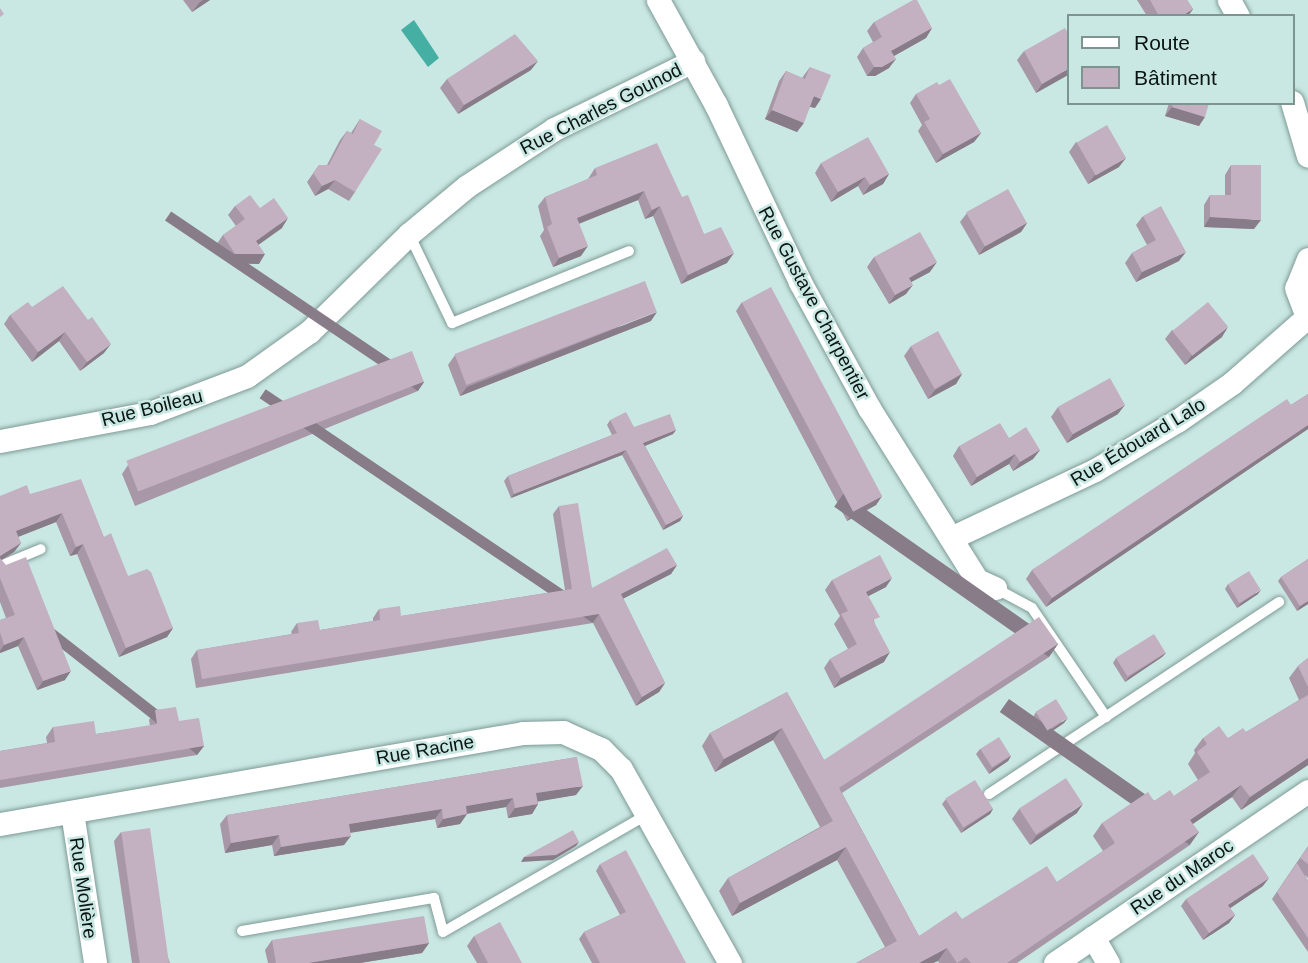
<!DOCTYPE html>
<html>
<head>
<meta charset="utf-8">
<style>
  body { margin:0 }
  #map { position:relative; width:1308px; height:963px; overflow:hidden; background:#cae8e3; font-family:Helvetica,sans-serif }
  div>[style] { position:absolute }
  .water>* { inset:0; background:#45afa4 }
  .roads { filter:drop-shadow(0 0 2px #7e9a96) drop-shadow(0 0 2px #7e9a96) }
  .service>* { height:10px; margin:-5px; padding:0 5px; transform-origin:5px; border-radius:5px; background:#fff }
  .minor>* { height:23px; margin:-11.5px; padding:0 11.5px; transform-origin:11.5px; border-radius:11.5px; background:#fff }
  .wall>* { inset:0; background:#a898a7 }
  .shaded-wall>* { inset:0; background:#887c88; transform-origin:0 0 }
  .building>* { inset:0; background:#c3b1c2; transform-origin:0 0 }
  span { translate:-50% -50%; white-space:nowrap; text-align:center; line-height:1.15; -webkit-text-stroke:5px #cae8e3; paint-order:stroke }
  .street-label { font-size:19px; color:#0a1514 }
  .legend { position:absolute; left:1067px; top:14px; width:228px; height:91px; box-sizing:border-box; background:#cae8e3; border:2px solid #7d9490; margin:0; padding:9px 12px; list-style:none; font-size:21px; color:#0a1514 }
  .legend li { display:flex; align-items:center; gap:14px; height:35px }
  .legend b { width:35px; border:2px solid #7d9490 }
</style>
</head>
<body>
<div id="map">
  <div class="water">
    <div style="clip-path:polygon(414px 20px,439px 58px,428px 67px,401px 30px)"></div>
  </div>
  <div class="roads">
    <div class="service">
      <div style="left:409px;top:234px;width:99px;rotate:64.2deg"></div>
      <div style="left:452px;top:323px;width:191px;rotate:-22.1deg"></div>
      <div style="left:0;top:566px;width:44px;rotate:-22.5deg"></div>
      <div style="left:995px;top:588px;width:42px;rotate:28.4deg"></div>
      <div style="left:1032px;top:608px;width:132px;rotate:55.8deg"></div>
      <div style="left:989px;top:794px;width:348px;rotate:-33.5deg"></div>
      <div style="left:242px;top:931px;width:195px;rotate:-9.8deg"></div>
      <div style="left:434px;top:898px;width:35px;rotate:75deg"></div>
      <div style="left:443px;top:932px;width:237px;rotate:-29.9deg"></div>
    </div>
    <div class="minor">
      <div style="left:658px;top:0;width:120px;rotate:61.1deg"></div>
      <div style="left:716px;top:105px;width:196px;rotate:64.6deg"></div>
      <div style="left:800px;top:282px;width:144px;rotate:61.3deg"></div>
      <div style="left:869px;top:408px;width:203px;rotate:57.9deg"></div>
      <div style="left:977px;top:580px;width:20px;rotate:24deg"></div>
      <div style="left:1229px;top:0;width:18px;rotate:61deg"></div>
      <div style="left:1292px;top:102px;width:56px;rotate:73.5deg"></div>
      <div style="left:1308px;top:259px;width:31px;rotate:112deg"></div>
      <div style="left:1296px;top:288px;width:33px;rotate:69deg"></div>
      <div style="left:0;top:441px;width:153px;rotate:-10.6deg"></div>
      <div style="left:150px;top:413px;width:104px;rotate:-20.9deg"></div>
      <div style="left:247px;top:376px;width:76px;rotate:-35.4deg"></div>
      <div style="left:309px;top:332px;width:140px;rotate:-44.4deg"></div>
      <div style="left:409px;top:234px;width:75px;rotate:-39.6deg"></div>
      <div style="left:467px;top:186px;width:104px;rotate:-33.2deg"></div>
      <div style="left:554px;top:129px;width:155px;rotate:-26.1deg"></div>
      <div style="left:951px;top:538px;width:159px;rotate:-25.3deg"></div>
      <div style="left:1095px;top:470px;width:96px;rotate:-30.9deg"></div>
      <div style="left:1177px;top:421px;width:67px;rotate:-34.6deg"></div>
      <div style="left:1232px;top:383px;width:98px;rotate:-41.3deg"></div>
      <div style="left:72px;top:812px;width:153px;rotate:81.3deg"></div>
      <div style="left:0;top:824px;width:531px;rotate:-9.87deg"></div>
      <div style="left:523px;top:733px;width:40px;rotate:-1.4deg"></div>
      <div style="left:563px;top:732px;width:42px;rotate:24.1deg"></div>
      <div style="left:601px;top:749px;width:28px;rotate:45deg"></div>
      <div style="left:621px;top:769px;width:223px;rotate:60.7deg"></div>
      <div style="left:1093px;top:937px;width:30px;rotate:60deg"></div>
      <div style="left:1055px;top:963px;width:306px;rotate:-34.2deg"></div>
    </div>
  </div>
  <div class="wall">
    <div style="clip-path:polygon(183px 0,210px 0,192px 12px)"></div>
    <div style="clip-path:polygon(1137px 0,1187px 0,1193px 9px,1188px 16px,1147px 16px)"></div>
    <div style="clip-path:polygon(874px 22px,932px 28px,926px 38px,894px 56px,889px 68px,875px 76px,867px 76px,857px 57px,863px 48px,873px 42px,867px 31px)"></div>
    <div style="clip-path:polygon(1024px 51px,1068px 75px,1036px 93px,1017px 60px)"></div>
    <div style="clip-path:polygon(810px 67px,815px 108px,810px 107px,797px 132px,765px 119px,779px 81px,786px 71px,802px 78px)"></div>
    <div style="clip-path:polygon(531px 70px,458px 114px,440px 88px,447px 79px)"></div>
    <div style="clip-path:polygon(939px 85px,981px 133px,974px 142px,936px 163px,918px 131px,922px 125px,910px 103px,916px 94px)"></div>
    <div style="clip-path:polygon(1169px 103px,1209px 103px,1199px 126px,1165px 116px)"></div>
    <div style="clip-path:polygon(360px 119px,374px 145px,355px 192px,349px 201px,328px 189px,315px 196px,307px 182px,319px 165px,327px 165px,340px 140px,347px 131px,351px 133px)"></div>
    <div style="clip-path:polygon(1076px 142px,1119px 167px,1088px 184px,1069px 152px)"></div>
    <div style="clip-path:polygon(821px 163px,889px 174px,883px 184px,863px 195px,858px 186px,831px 202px,815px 173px)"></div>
    <div style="clip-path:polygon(1231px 165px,1254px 229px,1204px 227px,1204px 205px,1210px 195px,1225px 195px,1225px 175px)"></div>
    <div style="clip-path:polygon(595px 168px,682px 197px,704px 234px,727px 263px,681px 284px,653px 216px,645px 219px,638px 200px,579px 224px,581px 256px,553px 267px,540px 236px,544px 230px,538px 206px,545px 197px,588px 179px)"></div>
    <div style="clip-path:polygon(235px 206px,260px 208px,282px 228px,258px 244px,259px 264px,229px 263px,216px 245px,223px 235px,236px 226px,228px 215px)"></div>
    <div style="clip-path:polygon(967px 213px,1027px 223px,1021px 232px,979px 255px,960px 222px)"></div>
    <div style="clip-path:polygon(1143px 216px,1179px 261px,1136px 282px,1125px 263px,1132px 253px,1147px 245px,1136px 225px)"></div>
    <div style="clip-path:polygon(874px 257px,930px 272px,911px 282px,906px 294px,889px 304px,867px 267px)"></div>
    <div style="clip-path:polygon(742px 302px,882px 496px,876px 505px,847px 521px,736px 311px)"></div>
    <div style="clip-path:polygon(32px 307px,104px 353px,80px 371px,59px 341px,32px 362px,4px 324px,10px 315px)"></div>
    <div style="clip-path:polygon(651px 321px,460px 396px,448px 365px,455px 355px)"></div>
    <div style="clip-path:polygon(1172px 330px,1222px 337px,1185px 365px,1165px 339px)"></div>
    <div style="clip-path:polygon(911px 346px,962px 374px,956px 384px,928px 399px,904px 356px)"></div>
    <div style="clip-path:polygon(424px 382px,418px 391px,135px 506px,122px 474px,128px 465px)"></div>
    <div style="clip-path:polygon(1308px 394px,1308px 429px,1046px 607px,1026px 579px,1032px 570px)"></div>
    <div style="clip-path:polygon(1058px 407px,1118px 414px,1067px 443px,1051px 417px)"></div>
    <div style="clip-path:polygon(610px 420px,634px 427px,676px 430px,673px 434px,645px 446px,683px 516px,680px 521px,663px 530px,622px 455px,511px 498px,504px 481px,508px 476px,612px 435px,607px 425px)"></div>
    <div style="clip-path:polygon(959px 446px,1040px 450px,1033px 459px,1013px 471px,1009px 464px,971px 486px,953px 456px)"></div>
    <div style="clip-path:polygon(30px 494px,104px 537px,128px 576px,173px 628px,167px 637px,119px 657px,77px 554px,70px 556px,56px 522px,18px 537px,21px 543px,14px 552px,1px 560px,65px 680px,37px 690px,18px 646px,0 653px,0 620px,6px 618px,0 602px,0 496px)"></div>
    <div style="clip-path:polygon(559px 506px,592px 588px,677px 565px,671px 574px,623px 598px,665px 683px,659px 692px,636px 706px,593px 623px,196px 688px,191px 659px,197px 650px,292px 634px,291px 632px,297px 623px,320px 630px,373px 621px,373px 618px,379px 609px,401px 616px,565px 590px,553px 514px)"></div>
    <div style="clip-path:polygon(1308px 559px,1308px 604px,1297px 611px,1278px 581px,1281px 577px)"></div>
    <div style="clip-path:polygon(832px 580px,886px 587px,868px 596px,884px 662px,834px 688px,824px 668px,830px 659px,848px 649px,834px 624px,840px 616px,825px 590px)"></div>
    <div style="clip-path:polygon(1228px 584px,1258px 594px,1237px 608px,1225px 589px)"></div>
    <div style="clip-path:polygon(1058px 644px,1049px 657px,842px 793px,919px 936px,1057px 882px,1103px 851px,1093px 836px,1102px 823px,1154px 801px,1174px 796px,1198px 780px,1188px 764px,1195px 753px,1194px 750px,1203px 738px,1228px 738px,1246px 732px,1299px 700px,1289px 678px,1298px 666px,1308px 658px,1308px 765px,1241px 810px,1232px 797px,1193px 824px,1190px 845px,1017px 963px,939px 963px,938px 961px,933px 963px,856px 963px,885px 947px,837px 860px,732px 916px,719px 891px,728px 878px,820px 827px,773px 740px,715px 772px,702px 746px,710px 733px,787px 692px,824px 760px)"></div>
    <div style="clip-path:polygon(1166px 653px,1162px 657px,1125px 682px,1113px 663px,1116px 658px)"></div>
    <div style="clip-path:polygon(155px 710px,179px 721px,204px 746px,197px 755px,0 788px,0 751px,47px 743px,46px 737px,53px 727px,96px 734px,150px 726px,149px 720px)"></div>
    <div style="clip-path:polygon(1036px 712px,1064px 723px,1045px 736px,1033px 717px)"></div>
    <div style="clip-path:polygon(980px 749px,1011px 756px,1008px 761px,989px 774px,976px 754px)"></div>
    <div style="clip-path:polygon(577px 757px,576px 795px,538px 801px,538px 804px,532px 814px,508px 818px,506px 807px,467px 814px,460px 824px,437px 828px,435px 819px,350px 833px,344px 845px,274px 856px,272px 845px,225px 853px,220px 824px,227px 815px)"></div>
    <div style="clip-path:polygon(946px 799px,993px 809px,990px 814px,961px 833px,942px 804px)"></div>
    <div style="clip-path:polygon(1019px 809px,1077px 813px,1030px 845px,1012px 819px)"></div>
    <div style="clip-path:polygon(121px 832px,170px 963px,132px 963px,114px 841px)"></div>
    <div style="clip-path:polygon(1308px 846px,1308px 878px,1305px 875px,1308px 881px,1308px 952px,1272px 899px)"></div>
    <div style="clip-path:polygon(600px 864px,686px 963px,592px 963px,579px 939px,584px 932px,620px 915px,596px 871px)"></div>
    <div style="clip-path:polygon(1263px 886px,1230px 908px,1235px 915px,1229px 923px,1203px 940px,1181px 906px,1186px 899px)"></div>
    <div style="clip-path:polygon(474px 936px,522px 963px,477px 963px,467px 946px)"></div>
    <div style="clip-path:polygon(272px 940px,429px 943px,422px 953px,360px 963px,268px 963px,265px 950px)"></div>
  </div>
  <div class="shaded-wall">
    <div style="clip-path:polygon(203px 0,210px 0,192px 12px,199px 3px)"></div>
    <div style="clip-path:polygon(1193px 9px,1188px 16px,1182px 16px)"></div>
    <div style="clip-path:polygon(932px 28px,926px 38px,885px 61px,891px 51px)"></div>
    <div style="clip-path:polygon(896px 59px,889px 68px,875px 76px,867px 76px,874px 67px)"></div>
    <div style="clip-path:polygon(538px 61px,531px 70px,458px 114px,464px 105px)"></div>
    <div style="clip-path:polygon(1068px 69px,1068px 75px,1036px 93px,1042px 84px)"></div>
    <div style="clip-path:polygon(814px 96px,821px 99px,815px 108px,808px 106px)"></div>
    <div style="clip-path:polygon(1172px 107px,1205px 117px,1199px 126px,1165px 116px)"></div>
    <div style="clip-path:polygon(772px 110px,804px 123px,797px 132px,765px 119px)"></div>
    <div style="clip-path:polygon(981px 133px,974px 142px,936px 163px,943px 154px)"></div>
    <div style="clip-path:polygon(1126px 158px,1119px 167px,1088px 184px,1095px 175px)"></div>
    <div style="clip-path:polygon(889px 174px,883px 184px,863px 195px,870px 185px)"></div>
    <div style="clip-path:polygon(865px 177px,858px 186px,831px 202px,838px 192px)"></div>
    <div style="clip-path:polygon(335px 180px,328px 189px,315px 196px,322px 186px)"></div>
    <div style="clip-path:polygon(644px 191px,638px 200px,570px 227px,577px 218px)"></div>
    <div style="clip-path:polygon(660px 206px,653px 216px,645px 219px,652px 210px)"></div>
    <div style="clip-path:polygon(1210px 217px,1261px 220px,1254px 229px,1204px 227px)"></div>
    <div style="clip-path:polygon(288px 218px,282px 228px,250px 251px,256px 241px)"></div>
    <div style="clip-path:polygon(1027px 223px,1021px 232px,979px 255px,985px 246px)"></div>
    <div style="clip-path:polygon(588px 246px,581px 256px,553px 267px,559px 258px)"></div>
    <div style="clip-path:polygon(1186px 252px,1179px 261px,1136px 282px,1142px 272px)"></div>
    <div style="clip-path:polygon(734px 253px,727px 263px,681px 284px,688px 275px)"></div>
    <div style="clip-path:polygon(235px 254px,265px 254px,259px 264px,229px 263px)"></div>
    <div style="clip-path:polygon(937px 262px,930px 272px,902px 287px,909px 278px)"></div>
    <div style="clip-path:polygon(913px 285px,906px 294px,889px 304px,895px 295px)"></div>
    <div style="clip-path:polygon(657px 312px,651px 321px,460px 396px,467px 387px)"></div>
    <div style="clip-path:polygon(1228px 327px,1222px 337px,1185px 365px,1192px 355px)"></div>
    <div style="clip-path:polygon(65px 332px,59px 341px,32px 362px,38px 352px)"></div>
    <div style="clip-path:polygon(111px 344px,104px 353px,80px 371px,87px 362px)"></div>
    <div style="clip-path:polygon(962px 374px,956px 384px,928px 399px,935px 390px)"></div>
    <div style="left:424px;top:382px;width:11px;height:305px;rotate:124deg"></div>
    <div style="clip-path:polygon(1125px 405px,1118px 414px,1067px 443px,1073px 434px)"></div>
    <div style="clip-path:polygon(1308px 425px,1308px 429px,1046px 607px,1052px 598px)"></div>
    <div style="clip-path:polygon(676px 430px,673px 434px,640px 448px,643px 443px)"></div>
    <div style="clip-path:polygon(626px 450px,622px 455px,511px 498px,514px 494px)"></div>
    <div style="clip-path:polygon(1040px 450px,1033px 459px,1013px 471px,1020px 462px)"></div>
    <div style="clip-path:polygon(1015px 454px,1009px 464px,971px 486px,977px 477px)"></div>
    <div style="clip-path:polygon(882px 496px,876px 505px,847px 521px,854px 511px)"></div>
    <div style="clip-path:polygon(62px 513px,56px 522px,10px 540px,16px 531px)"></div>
    <div style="clip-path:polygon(683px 516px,680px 521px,663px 530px,666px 525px)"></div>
    <div style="clip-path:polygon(21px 543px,14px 552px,0 561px,0 556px)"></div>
    <div style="clip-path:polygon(83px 544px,77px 554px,70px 556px,76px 547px)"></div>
    <div style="clip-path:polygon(677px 565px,671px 574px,615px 603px,621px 594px)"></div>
    <div style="clip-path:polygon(892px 578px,886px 587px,859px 601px,866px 592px)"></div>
    <div style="clip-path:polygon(1261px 590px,1258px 594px,1237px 608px,1241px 603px)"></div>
    <div style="clip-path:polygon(1308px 601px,1308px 604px,1297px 611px,1300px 606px)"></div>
    <div style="left:599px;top:614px;width:11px;height:402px;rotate:124deg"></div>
    <div style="clip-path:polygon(173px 628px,167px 637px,119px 657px,126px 648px)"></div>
    <div style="clip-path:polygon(24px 637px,18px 646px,0 653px,0 651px,4px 645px)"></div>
    <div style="left:1058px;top:644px;width:16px;height:262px;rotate:125deg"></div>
    <div style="clip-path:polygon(890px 652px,884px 662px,834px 688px,841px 678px)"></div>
    <div style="clip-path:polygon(1166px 653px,1162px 657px,1125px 682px,1129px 677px)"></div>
    <div style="clip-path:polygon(71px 671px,65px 680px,37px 690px,43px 681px)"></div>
    <div style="clip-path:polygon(665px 683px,659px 692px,636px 706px,642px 697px)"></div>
    <div style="clip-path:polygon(1068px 718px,1064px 723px,1045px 736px,1049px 731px)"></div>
    <div style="clip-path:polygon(782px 728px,773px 740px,715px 772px,724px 759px)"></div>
    <div style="left:204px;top:746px;width:11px;height:207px;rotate:128deg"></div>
    <div style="clip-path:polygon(1011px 756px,1008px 761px,989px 774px,992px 769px)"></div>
    <div style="clip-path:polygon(1308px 758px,1308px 765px,1241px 810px,1250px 797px)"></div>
    <div style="clip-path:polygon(1241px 785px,1232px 797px,1181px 832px,1190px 820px)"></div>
    <div style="clip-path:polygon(583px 786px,576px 795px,530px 803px,536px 793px)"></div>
    <div style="clip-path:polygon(513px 798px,506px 807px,459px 815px,466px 806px)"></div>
    <div style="clip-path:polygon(538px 804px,532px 814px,508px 818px,515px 808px)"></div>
    <div style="clip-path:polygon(1083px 804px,1077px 813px,1030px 845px,1036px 836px)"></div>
    <div style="clip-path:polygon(442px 809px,435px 819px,342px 834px,349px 824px)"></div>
    <div style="clip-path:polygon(993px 809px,990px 814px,961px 833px,965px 828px)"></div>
    <div style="clip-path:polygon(467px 814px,460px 824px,437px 828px,443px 819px)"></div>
    <div style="left:1199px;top:832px;width:16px;height:232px;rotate:125deg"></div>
    <div style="clip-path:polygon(279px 835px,272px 845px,225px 853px,231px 843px)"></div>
    <div style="clip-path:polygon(351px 836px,344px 845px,274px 856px,281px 847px)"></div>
    <div style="clip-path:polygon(579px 842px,576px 846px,553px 860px,521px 862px,524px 857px)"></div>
    <div style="clip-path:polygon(846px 847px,837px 860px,732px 916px,740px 903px)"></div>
    <div style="clip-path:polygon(1269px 878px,1263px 886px,1223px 913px,1228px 905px)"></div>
    <div style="clip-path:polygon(1235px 915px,1229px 923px,1203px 940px,1209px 933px)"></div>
    <div style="clip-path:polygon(429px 943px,422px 953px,360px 963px,308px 963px)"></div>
    <div style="clip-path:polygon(947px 948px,938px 961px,933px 963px,919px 963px)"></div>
  </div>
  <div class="building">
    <div style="clip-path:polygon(913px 0,917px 0,932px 28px,891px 51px,896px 59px,882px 67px,874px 67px,863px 48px,882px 37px,874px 22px)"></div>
    <div style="clip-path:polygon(1150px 0,1187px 0,1193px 9px,1182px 16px,1159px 16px)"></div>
    <div style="clip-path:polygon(0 8px,4px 14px,0 17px)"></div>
    <div style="clip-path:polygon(1065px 28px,1068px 33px,1068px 69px,1042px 84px,1024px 51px)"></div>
    <div style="clip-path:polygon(515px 34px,538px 61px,464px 105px,447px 79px)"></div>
    <div style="clip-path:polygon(810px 67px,831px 75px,821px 99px,814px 96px,804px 123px,772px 110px,786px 71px,805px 79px)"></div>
    <div style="clip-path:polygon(950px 79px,981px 133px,943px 154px,924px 122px,930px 119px,916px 94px,937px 82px,939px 85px)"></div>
    <div style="clip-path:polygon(1173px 103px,1209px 103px,1205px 117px,1172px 107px)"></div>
    <div style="clip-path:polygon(360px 119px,382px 131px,374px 145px,382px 149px,355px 192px,335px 180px,322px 186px,313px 173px,319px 165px,329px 165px,347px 131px,353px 134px)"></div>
    <div style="left:1107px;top:125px;width:38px;height:35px;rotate:60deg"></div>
    <div style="clip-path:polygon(868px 137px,889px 174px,870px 185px,865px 177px,838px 192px,821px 163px)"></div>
    <div style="clip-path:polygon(657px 143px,682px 197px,688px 195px,704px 234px,721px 227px,734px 253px,688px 275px,660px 206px,652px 210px,644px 191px,577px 218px,588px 246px,559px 258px,547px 227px,552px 224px,545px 197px,597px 175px,595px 168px)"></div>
    <div style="clip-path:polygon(1231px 165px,1261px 165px,1261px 220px,1210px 217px,1210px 195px,1231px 195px)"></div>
    <div style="left:1008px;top:189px;width:39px;height:48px;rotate:61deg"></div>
    <div style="clip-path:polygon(250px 195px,260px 208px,274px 198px,288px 218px,256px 241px,265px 254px,235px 254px,223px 235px,245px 219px,235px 206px)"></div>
    <div style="clip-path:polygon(1161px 206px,1186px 252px,1142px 272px,1132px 253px,1156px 240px,1143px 216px)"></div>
    <div style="clip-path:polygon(920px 232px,937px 262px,909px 278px,913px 285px,895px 295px,874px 257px)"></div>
    <div style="left:645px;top:281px;width:33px;height:204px;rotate:69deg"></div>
    <div style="clip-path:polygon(63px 286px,88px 320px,92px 317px,111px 344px,87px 362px,65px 332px,38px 352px,10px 315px,28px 302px,32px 307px)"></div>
    <div style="left:771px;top:287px;width:237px;height:33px;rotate:62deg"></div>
    <div style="left:1208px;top:302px;width:32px;height:46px;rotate:51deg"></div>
    <div style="left:938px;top:331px;width:49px;height:31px;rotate:61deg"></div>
    <div style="left:412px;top:351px;width:33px;height:306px;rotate:69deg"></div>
    <div style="left:1110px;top:378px;width:31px;height:60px;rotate:61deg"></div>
    <div style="clip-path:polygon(1308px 394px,1308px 425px,1052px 598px,1032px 570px,1287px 399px,1291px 405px)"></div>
    <div style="clip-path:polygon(626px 412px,634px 427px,670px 414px,676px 430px,643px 443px,683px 516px,666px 525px,626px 450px,514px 494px,508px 476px,617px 433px,610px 420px)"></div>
    <div style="clip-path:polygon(1000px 423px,1009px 438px,1026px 427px,1040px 450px,1020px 462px,1015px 454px,977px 477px,959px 446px)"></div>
    <div style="clip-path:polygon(81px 479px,104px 537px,111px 533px,128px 576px,147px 569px,151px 572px,173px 628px,126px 648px,83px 544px,76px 547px,62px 513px,16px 531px,21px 543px,0 556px,0 496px,27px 485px,30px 494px)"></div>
    <div style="clip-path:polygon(578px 503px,592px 588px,667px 548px,677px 565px,621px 594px,665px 683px,642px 697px,599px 614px,202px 679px,197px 650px,299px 633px,297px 623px,318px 620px,320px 630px,380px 620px,379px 609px,400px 606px,401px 616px,572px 589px,559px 506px)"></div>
    <div style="clip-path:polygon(880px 555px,892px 578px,866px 592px,880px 617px,873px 620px,890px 652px,841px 678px,830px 659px,857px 644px,841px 614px,848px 611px,832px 580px)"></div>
    <div style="clip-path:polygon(26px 557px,71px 671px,43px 681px,24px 637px,4px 645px,0 632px,0 620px,15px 615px,0 578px,0 558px,6px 565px)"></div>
    <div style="clip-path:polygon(1308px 559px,1308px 601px,1300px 606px,1281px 577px)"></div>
    <div style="left:1249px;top:571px;width:22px;height:25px;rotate:58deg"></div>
    <div style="clip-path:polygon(1039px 617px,1058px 644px,839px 788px,919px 936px,956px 911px,962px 919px,1047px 866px,1057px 882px,1115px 843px,1102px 823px,1148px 792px,1154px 801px,1170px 790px,1174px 796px,1210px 772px,1197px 752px,1207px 744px,1203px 738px,1219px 726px,1228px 738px,1243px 728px,1246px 732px,1308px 695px,1308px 758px,1250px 797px,1241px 785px,1190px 820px,1199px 832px,1007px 963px,971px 963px,966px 957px,957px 963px,947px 948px,919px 963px,856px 963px,897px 941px,846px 847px,740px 903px,728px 878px,833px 821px,782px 728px,724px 759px,710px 733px,787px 692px,824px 760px)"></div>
    <div style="left:1154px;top:634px;width:22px;height:45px;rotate:58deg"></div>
    <div style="clip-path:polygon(1308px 658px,1308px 687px,1298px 666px)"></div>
    <div style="left:1056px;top:699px;width:22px;height:24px;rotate:58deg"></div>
    <div style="clip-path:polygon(176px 707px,179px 721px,199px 718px,204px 746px,0 780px,0 751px,55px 742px,53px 727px,94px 721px,96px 734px,157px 724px,155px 710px)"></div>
    <div style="left:999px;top:737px;width:22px;height:22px;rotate:58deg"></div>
    <div style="clip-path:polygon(577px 757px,583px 786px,536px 793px,538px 804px,515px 808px,513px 798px,466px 806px,467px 814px,443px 819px,442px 809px,349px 824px,351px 836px,304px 843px,281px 847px,279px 835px,231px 843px,227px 815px)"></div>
    <div style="left:1066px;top:778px;width:31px;height:56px;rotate:57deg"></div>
    <div style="left:975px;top:780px;width:34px;height:35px;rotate:58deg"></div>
    <div style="left:150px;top:828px;width:136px;height:29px;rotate:82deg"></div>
    <div style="clip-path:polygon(573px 830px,579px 842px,556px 855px,524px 857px)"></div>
    <div style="clip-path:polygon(1308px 847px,1308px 864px,1300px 858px)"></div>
    <div style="clip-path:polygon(626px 850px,686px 963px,600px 963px,584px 932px,626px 912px,600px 864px)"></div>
    <div style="clip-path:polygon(1253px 854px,1269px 878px,1228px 905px,1235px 915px,1209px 933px,1186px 899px)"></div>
    <div style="clip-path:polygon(1297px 863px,1308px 881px,1308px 938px,1277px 892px)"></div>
    <div style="clip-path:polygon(424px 916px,429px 943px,308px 963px,276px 963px,272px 940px)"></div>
    <div style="clip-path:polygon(500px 922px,522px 963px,488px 963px,474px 936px)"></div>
  </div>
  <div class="street-label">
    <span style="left:601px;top:109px;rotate:-27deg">Rue Charles Gounod</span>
    <span style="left:814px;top:303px;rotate:62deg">Rue Gustave Charpentier</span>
    <span style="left:152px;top:408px;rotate:-14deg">Rue Boileau</span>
    <span style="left:1138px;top:442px;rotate:-31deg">Rue Édouard Lalo</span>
    <span style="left:425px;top:750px;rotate:-10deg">Rue Racine</span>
    <span style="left:1182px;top:877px;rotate:-34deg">Rue du Maroc</span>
    <span style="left:83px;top:888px;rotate:82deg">Rue Molière</span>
  </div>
  <ul class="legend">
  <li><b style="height:9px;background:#fff"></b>Route</li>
  <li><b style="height:19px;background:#c3b1c2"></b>Bâtiment</li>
  </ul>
</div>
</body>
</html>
